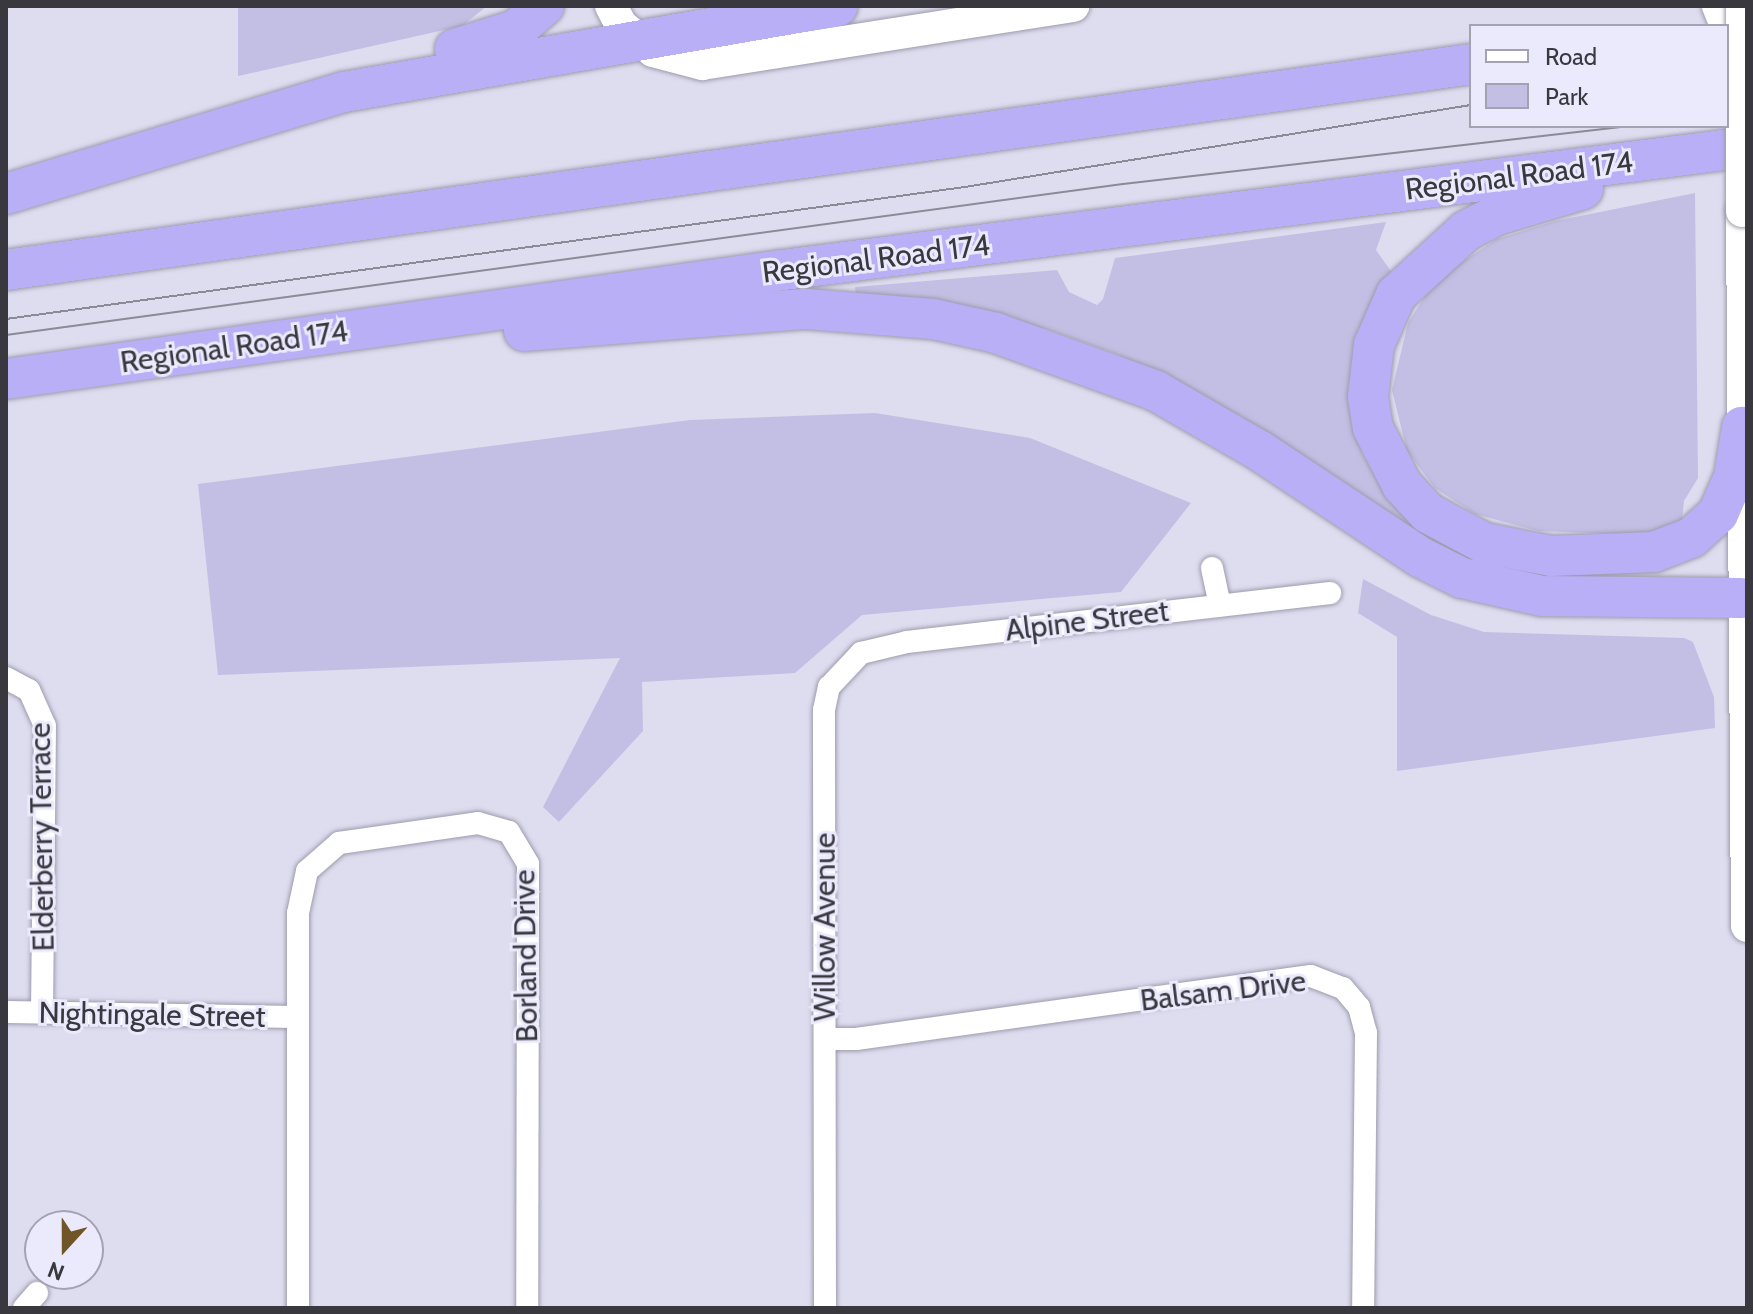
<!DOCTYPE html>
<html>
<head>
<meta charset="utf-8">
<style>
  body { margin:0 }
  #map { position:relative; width:1753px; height:1314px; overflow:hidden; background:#dedcef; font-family:Cabin,sans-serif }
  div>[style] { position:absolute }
  .green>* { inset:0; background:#c3bfe4 }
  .roads { filter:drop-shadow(0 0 2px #9d9cad) drop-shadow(0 0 2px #9d9cad) }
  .minor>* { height:22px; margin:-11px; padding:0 11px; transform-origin:11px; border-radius:11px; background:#fff }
  .secondary>* { height:32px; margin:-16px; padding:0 16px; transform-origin:16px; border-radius:16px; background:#fff }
  .motorway>* { height:40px; margin:-20px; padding:0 20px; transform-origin:20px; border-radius:20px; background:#b8aff6 }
  .tram>* { height:2px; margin:-1px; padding:0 1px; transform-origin:1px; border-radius:1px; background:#8b8a97 }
  .bridges { filter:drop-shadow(0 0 2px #9d9cad) drop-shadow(0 0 2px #9d9cad) }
  .secondary-bridge>* { height:32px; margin:-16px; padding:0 16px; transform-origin:16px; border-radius:16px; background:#fff }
  span { translate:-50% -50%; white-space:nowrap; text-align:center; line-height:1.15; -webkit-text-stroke:6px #ebe9fc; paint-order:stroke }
  .street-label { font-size:30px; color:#39383f }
  .frame { position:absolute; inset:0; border:8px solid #39383f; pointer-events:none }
  .legend { position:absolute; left:1469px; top:24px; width:260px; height:104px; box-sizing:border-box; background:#ebe9fc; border:2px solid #a4a2b0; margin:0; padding:10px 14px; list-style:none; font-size:24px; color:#39383f }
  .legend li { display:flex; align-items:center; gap:16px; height:40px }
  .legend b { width:40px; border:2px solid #a4a2b0 }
  .north { position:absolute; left:24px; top:1210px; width:80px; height:80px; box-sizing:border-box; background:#ebe9fc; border:2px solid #a4a2b0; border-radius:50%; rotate:201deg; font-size:22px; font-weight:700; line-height:32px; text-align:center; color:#39383f }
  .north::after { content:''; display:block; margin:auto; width:28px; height:36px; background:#6f5527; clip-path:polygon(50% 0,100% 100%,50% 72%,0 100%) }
</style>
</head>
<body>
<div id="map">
  <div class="green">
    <div style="clip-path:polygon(238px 6px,487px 6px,462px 26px,238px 76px)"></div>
    <div style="clip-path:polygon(1695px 193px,1698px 478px,1684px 501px,1682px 521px,1669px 530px,1620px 534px,1538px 531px,1475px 514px,1435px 488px,1407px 451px,1392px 390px,1408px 323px,1436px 279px,1497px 239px,1555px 221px)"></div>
    <div style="clip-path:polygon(1386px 222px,1376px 250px,1393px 274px,1354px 424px,1362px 453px,1388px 498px,1476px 558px,1474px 564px,1447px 554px,1215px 404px,1117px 354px,1047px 329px,983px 314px,856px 296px,855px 287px,1057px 270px,1069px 292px,1097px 305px,1103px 299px,1115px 258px)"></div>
    <div style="clip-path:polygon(875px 413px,1030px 438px,1191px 503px,1121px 592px,862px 615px,795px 673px,642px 682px,643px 731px,559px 822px,543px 807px,620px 658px,218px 675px,198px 484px,690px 420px)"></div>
    <div style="clip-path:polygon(1363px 579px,1431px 615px,1484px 632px,1684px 638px,1693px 642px,1714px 697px,1715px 728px,1397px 771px,1397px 637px,1358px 613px)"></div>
  </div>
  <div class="roads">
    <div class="minor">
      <div style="left:1212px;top:568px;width:38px;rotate:78deg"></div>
      <div style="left:6px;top:678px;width:26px;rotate:28deg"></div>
      <div style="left:29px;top:690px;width:39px;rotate:66deg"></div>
      <div style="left:45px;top:726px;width:287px;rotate:90.6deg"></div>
      <div style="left:6px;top:1012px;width:292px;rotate:1deg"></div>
      <div style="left:825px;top:1039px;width:31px"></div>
      <div style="left:856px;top:1039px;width:459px;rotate:-7.9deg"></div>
      <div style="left:1311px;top:976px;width:34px;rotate:21deg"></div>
      <div style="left:1343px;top:988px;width:25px;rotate:50deg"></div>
      <div style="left:1359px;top:1007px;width:27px;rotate:75deg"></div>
      <div style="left:1366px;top:1033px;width:275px;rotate:90.6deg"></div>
      <div style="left:24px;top:1308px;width:20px;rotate:-49deg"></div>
      <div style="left:298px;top:1308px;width:395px;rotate:-90deg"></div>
      <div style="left:298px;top:913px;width:43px;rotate:-77.9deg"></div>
      <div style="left:307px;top:871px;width:43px;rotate:-41.2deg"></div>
      <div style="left:339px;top:843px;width:140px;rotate:-8.2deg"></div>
      <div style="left:478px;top:823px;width:32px;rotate:16deg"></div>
      <div style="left:509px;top:832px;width:37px;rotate:59deg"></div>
      <div style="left:528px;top:864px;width:444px;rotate:90.1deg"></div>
      <div style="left:825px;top:1308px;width:598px;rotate:-90.1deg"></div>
      <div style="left:824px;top:710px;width:24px;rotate:-78deg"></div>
      <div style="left:829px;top:687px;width:47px;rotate:-46.7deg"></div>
      <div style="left:861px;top:653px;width:47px;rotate:-13.4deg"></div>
      <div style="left:907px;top:642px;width:426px;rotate:-6.6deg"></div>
    </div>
    <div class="secondary">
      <div style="left:611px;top:6px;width:21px;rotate:62deg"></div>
      <div style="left:621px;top:25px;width:41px;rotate:39.1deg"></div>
      <div style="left:653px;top:51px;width:51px;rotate:14.9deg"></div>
      <div style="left:702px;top:64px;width:376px;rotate:-8.9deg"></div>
      <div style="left:1718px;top:6px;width:22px;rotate:68deg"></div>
      <div style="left:1742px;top:211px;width:715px;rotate:89.6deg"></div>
    </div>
    <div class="motorway">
      <div style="left:455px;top:49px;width:64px;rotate:-17.3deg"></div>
      <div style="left:516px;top:30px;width:37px;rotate:-41deg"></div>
      <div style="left:1583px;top:189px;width:90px;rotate:163.2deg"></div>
      <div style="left:1497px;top:215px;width:35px;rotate:153deg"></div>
      <div style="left:1466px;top:231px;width:95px;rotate:137.6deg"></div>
      <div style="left:1396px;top:295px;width:55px;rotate:113.7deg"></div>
      <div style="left:1374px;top:345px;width:52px;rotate:96.6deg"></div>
      <div style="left:1368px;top:397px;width:31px;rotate:81deg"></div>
      <div style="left:1373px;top:428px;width:64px;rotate:63deg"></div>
      <div style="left:1402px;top:485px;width:38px;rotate:47deg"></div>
      <div style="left:1428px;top:513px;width:64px;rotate:28.2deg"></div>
      <div style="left:1484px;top:543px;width:68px;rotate:11deg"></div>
      <div style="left:1551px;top:556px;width:103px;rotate:-2.2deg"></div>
      <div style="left:1654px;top:552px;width:40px;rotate:-21deg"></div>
      <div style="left:1691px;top:538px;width:36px;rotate:-42deg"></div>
      <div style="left:1718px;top:514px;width:40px;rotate:-66.6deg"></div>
      <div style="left:1734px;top:477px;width:51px;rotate:-80.9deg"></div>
      <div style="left:6px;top:194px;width:353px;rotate:-16.8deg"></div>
      <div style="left:344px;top:92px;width:501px;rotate:-9.88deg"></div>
      <div style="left:6px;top:270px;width:1479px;rotate:-8deg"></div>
      <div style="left:524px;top:331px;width:283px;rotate:-4.5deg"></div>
      <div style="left:806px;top:309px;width:127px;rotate:4.5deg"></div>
      <div style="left:933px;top:319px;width:65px;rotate:12.5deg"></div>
      <div style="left:996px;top:333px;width:170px;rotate:19.9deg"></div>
      <div style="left:1156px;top:391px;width:120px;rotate:30deg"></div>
      <div style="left:1260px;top:451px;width:192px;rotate:33.5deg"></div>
      <div style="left:1420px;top:557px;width:47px;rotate:26.6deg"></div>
      <div style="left:1462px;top:578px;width:82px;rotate:12.7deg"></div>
      <div style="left:1542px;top:596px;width:199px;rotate:0.6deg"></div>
      <div style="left:6px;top:379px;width:785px;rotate:-7.99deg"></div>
      <div style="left:783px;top:270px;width:972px;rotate:-7.27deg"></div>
    </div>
  </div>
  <div class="tram">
    <div style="left:1727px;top:67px;width:20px;rotate:-9deg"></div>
    <div style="left:1727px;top:114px;width:20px;rotate:-9deg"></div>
    <div style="left:6px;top:319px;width:968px;rotate:-7.84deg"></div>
    <div style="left:965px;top:187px;width:513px;rotate:-9.21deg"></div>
    <div style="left:6px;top:335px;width:1127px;rotate:-7.7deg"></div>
    <div style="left:1123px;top:184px;width:510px;rotate:-6.53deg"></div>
  </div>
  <div class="bridges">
    <div class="secondary-bridge">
      <div style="left:1742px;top:211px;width:205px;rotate:-90deg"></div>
    </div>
  </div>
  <div class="street-label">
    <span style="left:1519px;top:176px;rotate:-7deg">Regional Road 174</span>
    <span style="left:876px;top:259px;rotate:-7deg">Regional Road 174</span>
    <span style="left:234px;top:347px;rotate:-8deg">Regional Road 174</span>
    <span style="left:1087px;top:621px;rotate:-7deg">Alpine Street</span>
    <span style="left:42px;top:837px;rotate:-91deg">Elderberry Terrace</span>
    <span style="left:825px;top:927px;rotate:-90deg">Willow Avenue</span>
    <span style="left:526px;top:956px;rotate:-91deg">Borland Drive</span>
    <span style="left:1223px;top:991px;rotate:-7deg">Balsam Drive</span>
    <span style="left:152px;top:1015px;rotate:1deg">Nightingale Street</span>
  </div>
  <div class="frame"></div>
  <ul class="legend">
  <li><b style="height:10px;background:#fff"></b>Road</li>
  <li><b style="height:22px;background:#c3bfe4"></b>Park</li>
  </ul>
  <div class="north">N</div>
</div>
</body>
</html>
